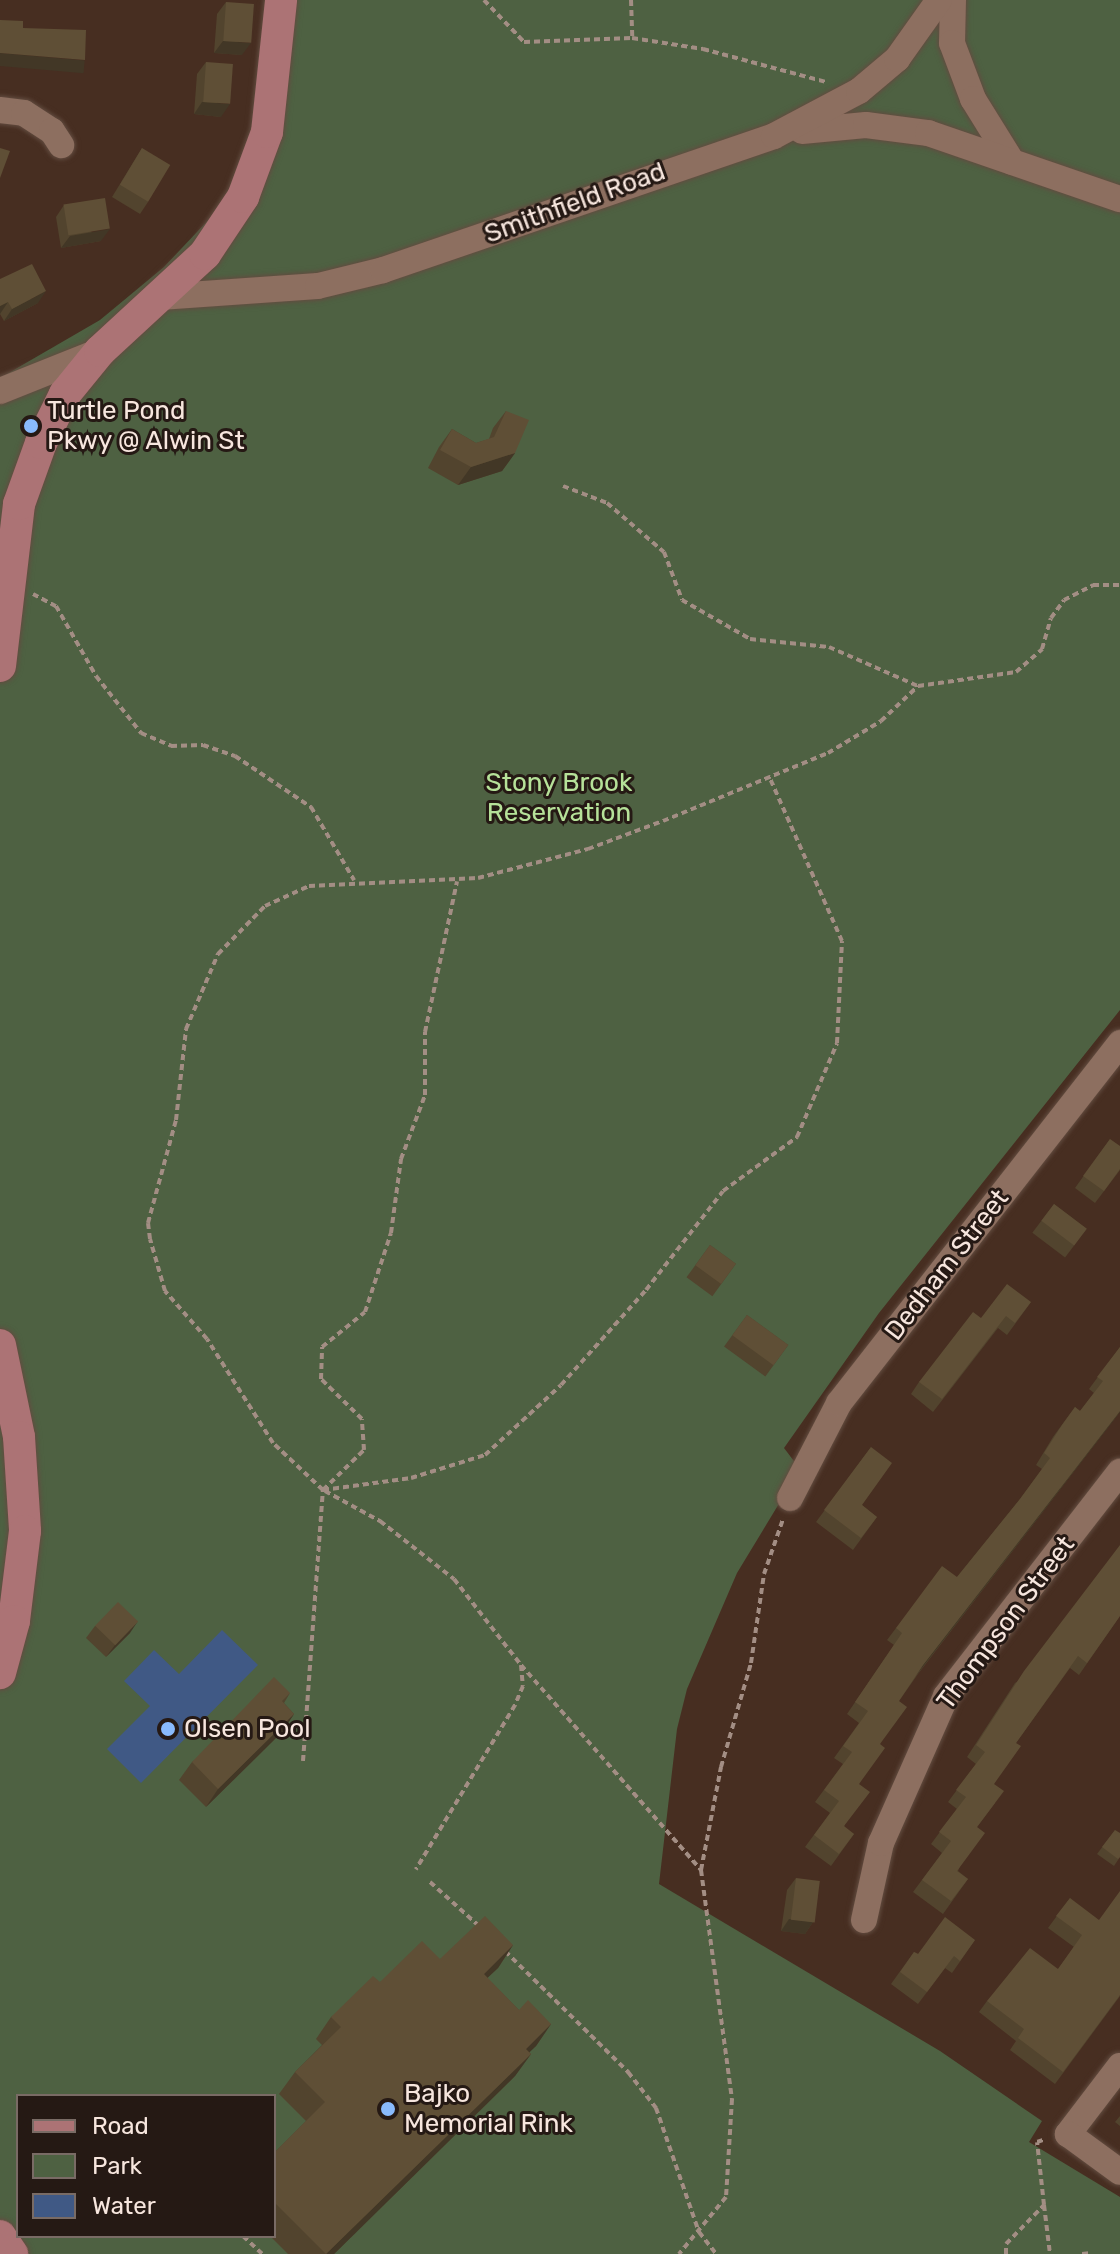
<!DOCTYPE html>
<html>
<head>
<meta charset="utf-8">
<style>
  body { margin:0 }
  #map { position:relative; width:1120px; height:2254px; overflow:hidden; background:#472e21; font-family:Rubik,sans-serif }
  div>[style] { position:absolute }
  .green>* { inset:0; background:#4e6142 }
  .water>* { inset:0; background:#405985 }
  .path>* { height:4px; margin-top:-2px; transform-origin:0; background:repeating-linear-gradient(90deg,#a38e84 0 6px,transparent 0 10px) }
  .roads { filter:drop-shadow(0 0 2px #624c40) drop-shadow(0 0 2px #624c40) }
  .minor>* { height:26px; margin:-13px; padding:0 13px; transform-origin:13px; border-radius:13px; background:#8d6f60 }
  .major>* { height:32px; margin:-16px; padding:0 16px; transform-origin:16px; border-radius:16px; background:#ac7375 }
  .wall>* { inset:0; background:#52442e; transform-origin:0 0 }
  .shaded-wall>* { inset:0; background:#423726; transform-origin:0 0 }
  .building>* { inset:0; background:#5f4f36; transform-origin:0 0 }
  .dots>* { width:22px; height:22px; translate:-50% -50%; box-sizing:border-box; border:4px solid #251914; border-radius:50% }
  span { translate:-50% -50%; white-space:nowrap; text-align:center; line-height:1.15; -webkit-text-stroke:6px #251914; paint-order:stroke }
  .street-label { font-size:26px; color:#f7e6de }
  .poi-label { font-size:26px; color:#f7e6de }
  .left { translate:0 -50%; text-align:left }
  .park-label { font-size:26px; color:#b6e299 }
  .legend { position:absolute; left:16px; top:2094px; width:260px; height:144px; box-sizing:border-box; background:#251914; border:2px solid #796b65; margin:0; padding:10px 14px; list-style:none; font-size:24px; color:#f7e6de }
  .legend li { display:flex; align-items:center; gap:16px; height:40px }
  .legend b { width:40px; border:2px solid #796b65 }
</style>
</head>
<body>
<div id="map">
  <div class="green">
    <div style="clip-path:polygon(evenodd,288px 0,1120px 0,1120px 1010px,879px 1313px,784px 1448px,800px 1469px,737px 1573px,687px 1689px,677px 1729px,659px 1884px,940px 2051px,1042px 2121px,1029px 2142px,1120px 2197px,1120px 2254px,0 2254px,0 378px,100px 320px,164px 267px,214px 214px,248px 160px,288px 0,18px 2096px,274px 2096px,274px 2236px,18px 2236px,18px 2096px)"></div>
  </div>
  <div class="water">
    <div style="clip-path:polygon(222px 1630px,258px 1665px,141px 1783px,107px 1749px,150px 1706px,124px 1681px,154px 1650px,179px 1674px)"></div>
  </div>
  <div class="path">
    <div style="left:484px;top:0;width:58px;rotate:46.4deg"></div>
    <div style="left:524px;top:42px;width:108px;rotate:-2.1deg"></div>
    <div style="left:632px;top:38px;width:72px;rotate:8.8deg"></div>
    <div style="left:703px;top:49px;width:127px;rotate:15deg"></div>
    <div style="left:631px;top:0;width:38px;rotate:88deg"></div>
    <div style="left:563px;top:486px;width:47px;rotate:21.1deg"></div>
    <div style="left:607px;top:503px;width:75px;rotate:40.7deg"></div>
    <div style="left:664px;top:552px;width:51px;rotate:69.4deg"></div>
    <div style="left:682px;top:600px;width:78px;rotate:29.8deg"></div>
    <div style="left:750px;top:639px;width:79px;rotate:5.8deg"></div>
    <div style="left:829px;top:647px;width:97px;rotate:23.7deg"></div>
    <div style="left:33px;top:594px;width:26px;rotate:28deg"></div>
    <div style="left:56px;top:606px;width:81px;rotate:60.3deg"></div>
    <div style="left:96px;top:676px;width:73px;rotate:51.7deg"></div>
    <div style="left:141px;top:733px;width:33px;rotate:23deg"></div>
    <div style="left:171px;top:746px;width:32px;rotate:-2deg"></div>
    <div style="left:203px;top:745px;width:34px;rotate:19deg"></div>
    <div style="left:235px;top:756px;width:92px;rotate:33.9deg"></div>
    <div style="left:311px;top:807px;width:85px;rotate:59.5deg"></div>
    <div style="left:323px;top:1490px;width:89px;rotate:-7.8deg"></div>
    <div style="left:411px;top:1478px;width:77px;rotate:-17.3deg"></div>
    <div style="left:485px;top:1455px;width:103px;rotate:-42.6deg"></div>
    <div style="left:561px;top:1385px;width:127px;rotate:-48.2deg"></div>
    <div style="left:646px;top:1290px;width:125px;rotate:-52.1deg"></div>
    <div style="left:723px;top:1191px;width:92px;rotate:-36.1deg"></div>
    <div style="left:797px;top:1137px;width:102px;rotate:-66.9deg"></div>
    <div style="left:837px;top:1043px;width:102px;rotate:-87.2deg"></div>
    <div style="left:842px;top:941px;width:180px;rotate:-113.9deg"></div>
    <div style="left:323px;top:1490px;width:57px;rotate:-44.3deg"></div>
    <div style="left:364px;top:1450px;width:31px;rotate:-94deg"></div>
    <div style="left:362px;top:1419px;width:57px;rotate:-135.7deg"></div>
    <div style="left:321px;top:1379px;width:32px;rotate:-88deg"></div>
    <div style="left:322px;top:1347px;width:55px;rotate:-39.1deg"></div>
    <div style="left:365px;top:1312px;width:83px;rotate:-71.8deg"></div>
    <div style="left:391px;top:1233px;width:75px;rotate:-82.3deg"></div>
    <div style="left:401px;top:1159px;width:68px;rotate:-69.4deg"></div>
    <div style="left:425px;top:1095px;width:63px;rotate:-90deg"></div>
    <div style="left:425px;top:1032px;width:154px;rotate:-78deg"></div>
    <div style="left:325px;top:1491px;width:63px;rotate:28.6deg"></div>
    <div style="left:380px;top:1521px;width:94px;rotate:38.1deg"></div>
    <div style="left:454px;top:1579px;width:109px;rotate:52.1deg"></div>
    <div style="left:521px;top:1665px;width:21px;rotate:85deg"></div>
    <div style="left:523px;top:1686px;width:21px;rotate:113deg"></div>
    <div style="left:515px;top:1705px;width:192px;rotate:121.1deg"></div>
    <div style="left:521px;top:1665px;width:273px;rotate:48.7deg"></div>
    <div style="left:701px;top:1870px;width:231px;rotate:82.3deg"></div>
    <div style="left:732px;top:2099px;width:98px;rotate:93.5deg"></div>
    <div style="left:726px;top:2197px;width:74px;rotate:129.5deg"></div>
    <div style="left:303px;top:1761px;width:272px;rotate:-85.8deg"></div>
    <div style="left:323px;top:1490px;width:69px;rotate:-136.8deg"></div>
    <div style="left:273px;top:1443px;width:123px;rotate:-122.4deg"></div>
    <div style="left:207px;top:1339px;width:64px;rotate:-131.2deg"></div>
    <div style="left:165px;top:1291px;width:54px;rotate:-106.1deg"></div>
    <div style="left:150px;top:1239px;width:16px;rotate:-97deg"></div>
    <div style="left:148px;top:1223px;width:107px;rotate:-74.8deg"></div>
    <div style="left:176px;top:1120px;width:92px;rotate:-83.7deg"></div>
    <div style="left:186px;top:1029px;width:82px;rotate:-66.9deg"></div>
    <div style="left:218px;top:954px;width:67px;rotate:-45.6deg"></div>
    <div style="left:265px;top:906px;width:48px;rotate:-24.4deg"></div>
    <div style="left:309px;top:886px;width:169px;rotate:-2.7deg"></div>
    <div style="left:478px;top:878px;width:114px;rotate:-14.8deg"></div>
    <div style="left:588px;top:849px;width:80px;rotate:-20.5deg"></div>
    <div style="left:663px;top:821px;width:178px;rotate:-22.4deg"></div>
    <div style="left:828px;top:753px;width:62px;rotate:-31.1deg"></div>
    <div style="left:881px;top:721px;width:51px;rotate:-43.4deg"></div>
    <div style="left:918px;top:686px;width:99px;rotate:-8.1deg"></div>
    <div style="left:1016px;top:672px;width:35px;rotate:-41deg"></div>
    <div style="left:1042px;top:649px;width:32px;rotate:-74deg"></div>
    <div style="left:1051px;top:618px;width:22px;rotate:-54deg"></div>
    <div style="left:1064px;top:600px;width:33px;rotate:-27deg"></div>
    <div style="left:1093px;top:585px;width:27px"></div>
    <div style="left:701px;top:1870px;width:105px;rotate:-79deg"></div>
    <div style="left:721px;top:1767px;width:108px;rotate:-73.9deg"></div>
    <div style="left:751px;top:1663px;width:90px;rotate:-81.7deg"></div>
    <div style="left:764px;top:1574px;width:58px;rotate:-70.9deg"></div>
    <div style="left:430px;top:1882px;width:64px;rotate:41.9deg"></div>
    <div style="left:505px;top:1951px;width:173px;rotate:44.5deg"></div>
    <div style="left:628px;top:2072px;width:46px;rotate:52.1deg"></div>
    <div style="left:656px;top:2108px;width:131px;rotate:70.9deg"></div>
    <div style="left:699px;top:2232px;width:28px;rotate:52deg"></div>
    <div style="left:1044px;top:2205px;width:49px;rotate:83deg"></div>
    <div style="left:243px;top:2236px;width:26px;rotate:43deg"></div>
    <div style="left:1006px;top:2254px;width:10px;rotate:-90deg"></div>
    <div style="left:1006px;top:2244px;width:54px;rotate:-45.7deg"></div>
    <div style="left:1044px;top:2205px;width:63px;rotate:-96.3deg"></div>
    <div style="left:1037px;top:2142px;width:9px;rotate:-18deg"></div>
    <div style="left:1082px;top:2254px;width:9px;rotate:-6deg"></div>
  </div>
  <div class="roads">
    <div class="minor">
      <div style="left:953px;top:0;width:43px;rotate:91.3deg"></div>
      <div style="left:952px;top:43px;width:60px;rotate:69.4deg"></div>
      <div style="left:973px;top:99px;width:74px;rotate:58.2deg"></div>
      <div style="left:0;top:110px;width:24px;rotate:7deg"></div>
      <div style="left:24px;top:113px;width:33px;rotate:33deg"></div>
      <div style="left:52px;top:131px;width:17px;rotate:57deg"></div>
      <div style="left:802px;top:131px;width:64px;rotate:-5.4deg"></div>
      <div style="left:866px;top:125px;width:63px;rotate:7.4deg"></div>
      <div style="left:928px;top:133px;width:203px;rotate:19deg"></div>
      <div style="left:160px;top:297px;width:158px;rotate:-4deg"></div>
      <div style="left:318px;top:286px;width:67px;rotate:-13.8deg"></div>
      <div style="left:383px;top:270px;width:413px;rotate:-18.9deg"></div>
      <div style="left:774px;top:136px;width:96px;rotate:-27.9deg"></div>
      <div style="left:859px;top:91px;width:50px;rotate:-40.1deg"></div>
      <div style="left:897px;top:59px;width:72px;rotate:-54.6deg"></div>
      <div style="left:0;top:391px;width:108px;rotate:-21.8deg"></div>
      <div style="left:790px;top:1498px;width:107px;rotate:-62.7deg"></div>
      <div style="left:839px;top:1403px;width:457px;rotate:-52deg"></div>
      <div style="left:864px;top:1920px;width:79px;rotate:-77.6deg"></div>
      <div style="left:881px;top:1843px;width:161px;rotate:-66.1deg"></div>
      <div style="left:946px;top:1696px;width:284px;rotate:-52.2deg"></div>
      <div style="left:1120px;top:2066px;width:86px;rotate:127.4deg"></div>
      <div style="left:1068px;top:2134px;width:64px;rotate:36.2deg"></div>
    </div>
    <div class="major">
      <div style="left:0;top:666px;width:163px;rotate:-83.3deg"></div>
      <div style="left:19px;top:504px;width:65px;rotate:-70.2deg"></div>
      <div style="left:41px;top:443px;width:55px;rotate:-63.9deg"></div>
      <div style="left:65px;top:394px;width:55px;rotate:-50.9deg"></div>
      <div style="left:100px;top:351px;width:143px;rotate:-42.7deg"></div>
      <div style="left:205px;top:254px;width:69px;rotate:-56.3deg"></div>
      <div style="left:243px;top:197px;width:69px;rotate:-69.7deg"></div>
      <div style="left:267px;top:132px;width:133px;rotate:-83.9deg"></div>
      <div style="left:0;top:1345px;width:94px;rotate:78.3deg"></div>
      <div style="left:19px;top:1437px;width:94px;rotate:86.3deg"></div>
      <div style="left:25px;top:1531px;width:91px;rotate:97deg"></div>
      <div style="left:14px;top:1621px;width:54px;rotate:105.1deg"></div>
      <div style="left:0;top:2236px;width:22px;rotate:56deg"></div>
    </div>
  </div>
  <div class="wall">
    <div style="clip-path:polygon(226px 2px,242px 55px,214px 53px,217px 14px)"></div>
    <div style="clip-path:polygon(206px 62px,221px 117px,194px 114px,197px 74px)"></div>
    <div style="clip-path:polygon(142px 148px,148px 202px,140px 214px,112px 197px)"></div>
    <div style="clip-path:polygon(64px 205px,101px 241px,61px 248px,56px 217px)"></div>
    <div style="clip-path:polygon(0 279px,38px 303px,4px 321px,0 314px)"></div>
    <div style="clip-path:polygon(506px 411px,515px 453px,502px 471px,458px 485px,428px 468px,439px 447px,452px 429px,476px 443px,489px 439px,493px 428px)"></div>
    <div style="clip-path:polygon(1110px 1139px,1120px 1170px,1095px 1203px,1075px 1188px)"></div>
    <div style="left:1054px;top:1204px;width:41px;height:36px;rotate:37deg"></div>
    <div style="left:710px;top:1245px;width:32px;height:40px;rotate:36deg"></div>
    <div style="clip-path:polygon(1031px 1302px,1007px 1335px,998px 1328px,933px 1412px,911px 1394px,919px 1382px,981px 1318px)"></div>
    <div style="left:747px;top:1315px;width:51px;height:39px;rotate:36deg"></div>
    <div style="clip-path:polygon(1120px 1347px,1120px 1412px,918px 1674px,899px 1701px,880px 1744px,859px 1784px,844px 1827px,854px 1834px,831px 1866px,805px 1847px,830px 1813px,815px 1802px,843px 1764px,834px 1758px,859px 1723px,847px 1714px,894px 1645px,887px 1640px,896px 1628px,957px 1577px,1020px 1499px,1042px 1469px,1036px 1465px,1053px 1437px,1075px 1407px,1080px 1411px,1094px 1393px,1089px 1389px)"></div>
    <div style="clip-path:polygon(871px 1447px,862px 1505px,877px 1517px,853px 1550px,816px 1522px)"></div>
    <div style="clip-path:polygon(1120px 1616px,1079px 1675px,1070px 1668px,1016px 1743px,994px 1784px,995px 1803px,977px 1827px,958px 1871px,968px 1879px,943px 1914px,913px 1892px,942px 1853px,931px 1844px,957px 1809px,948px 1802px,976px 1764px,967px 1757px,1015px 1683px)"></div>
    <div style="clip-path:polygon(95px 1626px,130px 1633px,106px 1657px,86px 1638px)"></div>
    <div style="clip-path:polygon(290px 1693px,284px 1703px,294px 1714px,282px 1732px,206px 1807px,179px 1780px,192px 1762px)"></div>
    <div style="clip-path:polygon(1115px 1830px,1120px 1857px,1114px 1866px,1097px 1854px)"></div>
    <div style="clip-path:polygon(796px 1878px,813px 1922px,805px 1934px,781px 1931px,787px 1890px)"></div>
    <div style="clip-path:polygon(1070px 1898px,1120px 1996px,1055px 2084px,1010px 2050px,1016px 2041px,979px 2012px,987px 2001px,1058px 1969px,1074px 1947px,1048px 1928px)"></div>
    <div style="clip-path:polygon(975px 1940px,952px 1973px,945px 1968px,918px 2004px,891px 1984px,914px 1952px,918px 1954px)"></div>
    <div style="clip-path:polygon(513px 1945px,498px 1968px,487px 1978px,519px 2010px,551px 2024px,536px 2046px,529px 2052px,531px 2054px,515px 2076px,334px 2254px,288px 2254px,270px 2236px,274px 2236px,274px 2153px,306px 2121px,279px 2094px,295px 2072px,322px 2045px,316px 2039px,331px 2017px,380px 1982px,440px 1959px)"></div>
    <div style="clip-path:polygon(1120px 2116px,1120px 2126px,1115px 2122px)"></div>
  </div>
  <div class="shaded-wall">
    <div style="clip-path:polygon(223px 41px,251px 43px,242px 55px,214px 53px)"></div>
    <div style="left:0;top:53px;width:85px;height:13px;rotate:5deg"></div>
    <div style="clip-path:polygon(202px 102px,230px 104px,221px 117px,194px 114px)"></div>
    <div style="clip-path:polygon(110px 229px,101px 241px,61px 248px,70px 236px)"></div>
    <div style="clip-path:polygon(46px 291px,38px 303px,4px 321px,12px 309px)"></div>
    <div style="clip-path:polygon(8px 302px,0 314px,0 306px)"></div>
    <div style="clip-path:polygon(515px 453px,502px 471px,458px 485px,471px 467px)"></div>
    <div style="clip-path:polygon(1120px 1411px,1120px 1412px,915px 1677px,923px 1665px)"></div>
    <div style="clip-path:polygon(138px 1621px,130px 1633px,106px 1657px,115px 1645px)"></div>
    <div style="clip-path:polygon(294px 1714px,282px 1732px,206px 1807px,218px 1789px)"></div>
    <div style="clip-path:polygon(789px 1919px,813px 1922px,805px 1934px,781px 1931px)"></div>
    <div style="clip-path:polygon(513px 1945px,498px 1968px,468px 1996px,484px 1974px)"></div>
    <div style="clip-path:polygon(551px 2024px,536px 2046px,510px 2071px,526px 2049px)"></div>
    <div style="clip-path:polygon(531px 2054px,515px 2076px,334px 2254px,326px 2254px)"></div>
  </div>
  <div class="building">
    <div style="left:226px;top:2px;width:28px;height:39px;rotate:4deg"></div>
    <div style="clip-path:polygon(0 20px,23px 21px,23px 28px,86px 30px,85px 60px,0 53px)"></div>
    <div style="left:206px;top:62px;width:27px;height:40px;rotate:4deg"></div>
    <div style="clip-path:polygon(0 148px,10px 151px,0 178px)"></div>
    <div style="left:142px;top:148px;width:33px;height:43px;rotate:31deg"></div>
    <div style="left:105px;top:198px;width:31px;height:42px;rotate:81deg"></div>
    <div style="clip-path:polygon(32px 264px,46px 291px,12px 309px,8px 302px,0 306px,0 279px)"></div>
    <div style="clip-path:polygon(506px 411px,529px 420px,515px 453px,471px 467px,440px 450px,452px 429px,476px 443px,494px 437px)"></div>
    <div style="clip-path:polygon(1110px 1139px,1120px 1146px,1120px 1169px,1104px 1191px,1083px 1176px)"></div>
    <div style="left:1054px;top:1204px;width:41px;height:21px;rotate:37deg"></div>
    <div style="left:710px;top:1245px;width:32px;height:25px;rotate:36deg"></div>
    <div style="clip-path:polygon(1007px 1284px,1031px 1302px,1015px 1323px,1006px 1316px,942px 1399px,919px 1382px,973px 1312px,981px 1318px)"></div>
    <div style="left:747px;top:1315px;width:51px;height:25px;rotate:36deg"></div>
    <div style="clip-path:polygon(1120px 1347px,1120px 1411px,923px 1665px,899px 1701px,907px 1707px,880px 1744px,885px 1748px,859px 1784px,870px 1792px,844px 1826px,854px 1834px,839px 1854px,814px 1835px,839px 1801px,824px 1790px,852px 1752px,843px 1746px,868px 1711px,855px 1702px,902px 1633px,896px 1628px,942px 1566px,957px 1577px,1020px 1499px,1050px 1458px,1044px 1453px,1062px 1425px,1075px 1407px,1080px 1411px,1103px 1381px,1097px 1377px)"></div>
    <div style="clip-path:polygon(871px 1447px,892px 1463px,862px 1505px,877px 1517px,861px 1538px,824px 1510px)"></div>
    <div style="clip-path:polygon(1120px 1545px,1120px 1616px,1087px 1663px,1078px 1656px,1016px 1743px,1021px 1746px,994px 1784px,1004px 1791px,977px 1827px,985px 1833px,957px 1871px,968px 1879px,951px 1901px,922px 1880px,951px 1841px,939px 1832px,966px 1797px,956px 1790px,985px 1752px,976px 1745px,1024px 1671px)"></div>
    <div style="left:118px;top:1602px;width:28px;height:33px;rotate:44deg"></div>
    <div style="clip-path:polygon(274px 1677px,290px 1693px,282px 1701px,294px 1714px,218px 1789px,192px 1762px)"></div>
    <div style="clip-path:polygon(1115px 1830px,1120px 1833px,1120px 1857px,1118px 1859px,1102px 1847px)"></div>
    <div style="left:796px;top:1878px;width:24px;height:42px;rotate:7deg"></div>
    <div style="clip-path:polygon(1120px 1891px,1120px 1995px,1063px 2072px,1018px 2038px,1024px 2029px,987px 2001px,1030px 1948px,1058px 1969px,1082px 1935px,1056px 1916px,1070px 1898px,1099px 1920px)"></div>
    <div style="clip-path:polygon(485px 1916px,513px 1945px,484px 1974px,519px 2010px,528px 2000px,551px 2024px,526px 2049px,531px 2054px,326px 2254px,274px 2202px,274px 2153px,325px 2102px,295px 2072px,341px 2027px,331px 2017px,373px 1976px,380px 1982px,422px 1941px,440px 1959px)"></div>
    <div style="clip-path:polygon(945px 1917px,975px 1940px,960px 1961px,954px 1956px,927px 1992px,900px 1972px,914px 1952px,918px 1954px)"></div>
  </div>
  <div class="dots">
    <div style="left:31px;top:426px;background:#89bafc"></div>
    <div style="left:168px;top:1729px;background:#89bafc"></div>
    <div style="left:388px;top:2109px;background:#89bafc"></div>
  </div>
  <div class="street-label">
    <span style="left:575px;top:203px;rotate:-20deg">Smithfield Road</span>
    <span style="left:947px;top:1265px;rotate:-52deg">Dedham Street</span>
    <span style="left:1006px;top:1623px;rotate:-53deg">Thompson Street</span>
  </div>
  <div class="poi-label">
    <span class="left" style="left:47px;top:426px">Turtle Pond<br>Pkwy @ Alwin St</span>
    <span class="left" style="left:184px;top:1729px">Olsen Pool</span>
    <span class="left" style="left:404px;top:2109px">Bajko<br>Memorial Rink</span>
  </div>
  <div class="park-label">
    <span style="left:559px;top:798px">Stony Brook<br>Reservation</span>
  </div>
  <ul class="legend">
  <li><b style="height:10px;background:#ac7375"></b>Road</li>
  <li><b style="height:22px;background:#4e6142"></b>Park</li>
  <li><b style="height:22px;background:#405985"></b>Water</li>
  </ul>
</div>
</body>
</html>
